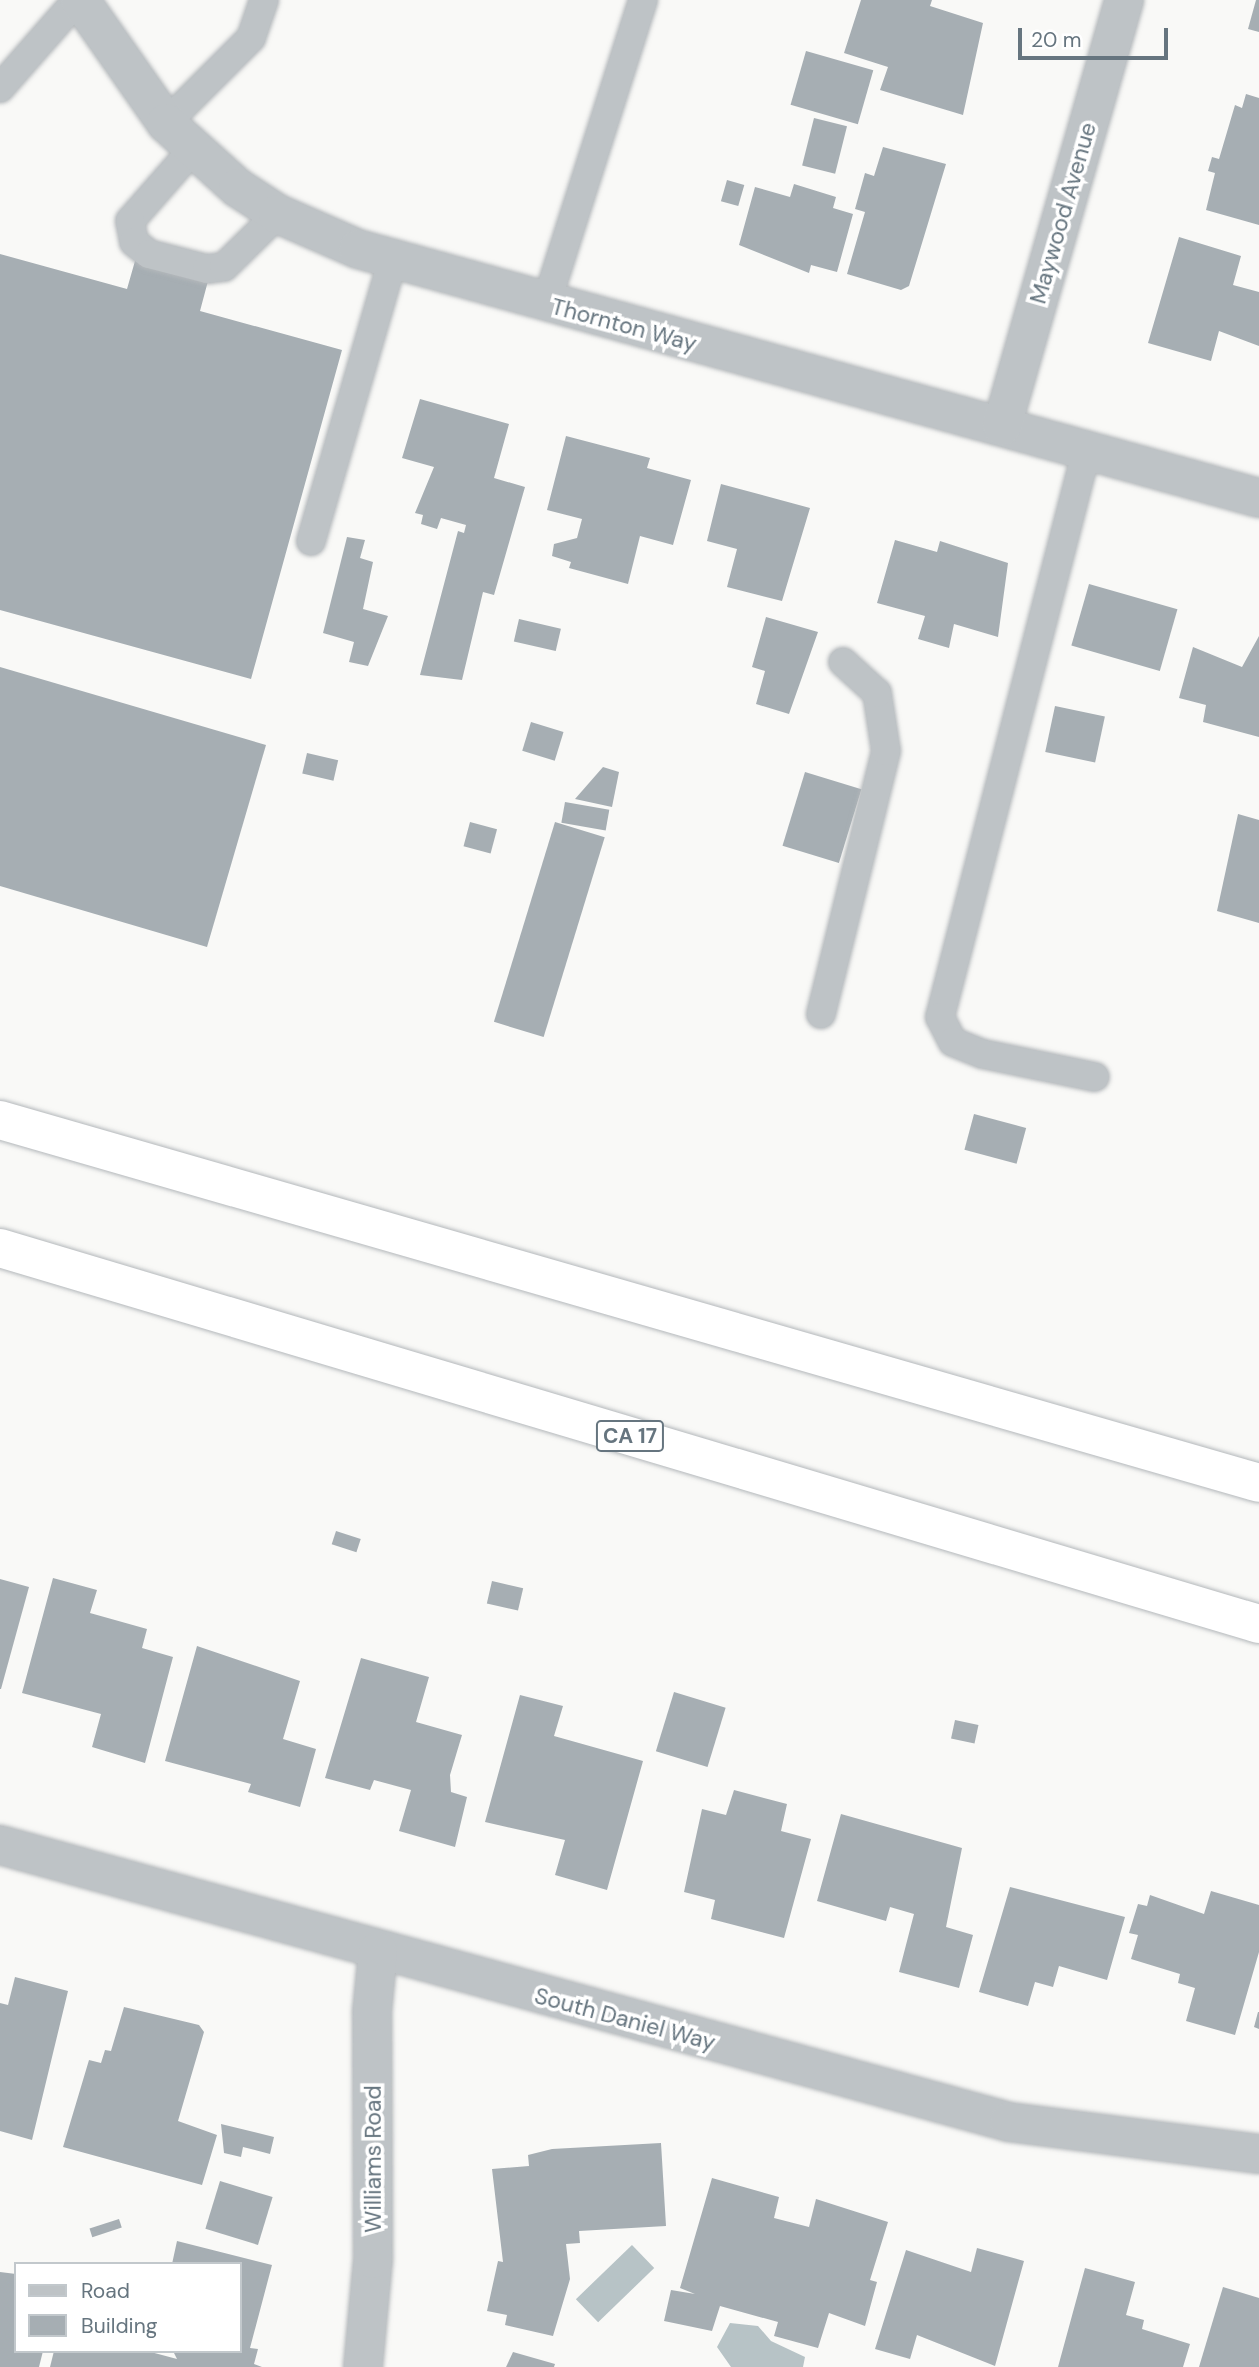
<!DOCTYPE html>
<html>
<head>
<meta charset="utf-8">
<style>
  body { margin:0 }
  #map { position:relative; width:1259px; height:2367px; overflow:hidden; background:#f9f9f7; font-family:"DM Sans",sans-serif }
  div>[style] { position:absolute }
  .water>* { inset:0; background:#b7c3c6; transform-origin:0 0 }
  .building>* { inset:0; background:#a6aeb3; transform-origin:0 0 }
  .roads { filter:drop-shadow(0 0 2px #b4b8bb) drop-shadow(0 0 2px #b4b8bb) }
  .lane>* { height:28px; margin:-14px; padding:0 14px; transform-origin:14px; border-radius:14px; background:#bec3c6 }
  .street>* { height:38px; margin:-19px; padding:0 19px; transform-origin:19px; border-radius:19px; background:#bec3c6 }
  .highway>* { height:38px; margin:-19px; padding:0 19px; transform-origin:19px; border-radius:19px; background:#fff }
  span { translate:-50% -50%; white-space:nowrap; text-align:center; line-height:1.15; -webkit-text-stroke:7px #fff; paint-order:stroke }
  .shield-label span { padding:2px 5px; background:#fff; border:2px solid; border-radius:5px; -webkit-text-stroke-width:0 }
  .shield-label { font-size:21px; color:#66757f; font-weight:700 }
  .street-label { font-size:23px; color:#66757f }
  .legend { position:absolute; left:14px; top:2262px; width:228px; height:91px; box-sizing:border-box; background:#fff; border:2px solid #c2c8cc; margin:0; padding:9px 12px; list-style:none; font-size:21px; color:#66757f }
  .legend li { display:flex; align-items:center; gap:14px; height:35px }
  .legend b { width:35px; border:2px solid #c2c8cc }
  .scale { position:absolute; left:1018px; top:28px; width:150px; height:32px; box-sizing:border-box; border:4px solid #66757f; border-top:0; padding-left:9px; font-size:21px; line-height:24px; white-space:nowrap; color:#66757f; -webkit-text-stroke:5px #fff; paint-order:stroke }
</style>
</head>
<body>
<div id="map">
  <div class="water">
    <div style="left:632px;top:2245px;width:32px;height:78px;rotate:46deg"></div>
    <div style="clip-path:polygon(730px 2323px,758px 2326px,771px 2341px,805px 2357px,803px 2367px,731px 2367px,717px 2347px)"></div>
  </div>
  <div class="building">
    <div style="clip-path:polygon(861px 0,932px 0,930px 6px,983px 23px,963px 115px,880px 90px,888px 67px,844px 53px)"></div>
    <div style="clip-path:polygon(1256px 0,1259px 0,1259px 32px,1248px 29px)"></div>
    <div style="left:806px;top:51px;width:70px;height:56px;rotate:16deg"></div>
    <div style="clip-path:polygon(1246px 94px,1259px 98px,1259px 225px,1206px 210px,1215px 173px,1208px 171px,1212px 157px,1219px 159px,1235px 105px,1242px 108px)"></div>
    <div style="left:814px;top:118px;width:34px;height:49px;rotate:14deg"></div>
    <div style="clip-path:polygon(883px 147px,946px 164px,909px 286px,901px 290px,847px 274px,865px 212px,855px 209px,865px 173px,874px 176px)"></div>
    <div style="left:727px;top:180px;width:18px;height:22px;rotate:16deg"></div>
    <div style="clip-path:polygon(794px 184px,836px 197px,833px 208px,853px 214px,837px 272px,811px 265px,809px 273px,739px 245px,755px 187px,790px 197px)"></div>
    <div style="clip-path:polygon(1179px 237px,1241px 256px,1233px 285px,1259px 292px,1259px 346px,1219px 331px,1211px 361px,1148px 343px)"></div>
    <div style="clip-path:polygon(0 254px,127px 289px,135px 261px,208px 281px,200px 311px,342px 350px,251px 679px,0 610px)"></div>
    <div style="clip-path:polygon(420px 399px,509px 424px,494px 478px,525px 487px,494px 595px,483px 592px,462px 680px,420px 675px,458px 531px,464px 533px,466px 525px,441px 518px,437px 529px,421px 524px,423px 515px,415px 513px,434px 467px,402px 458px)"></div>
    <div style="clip-path:polygon(566px 436px,650px 458px,647px 468px,691px 480px,673px 545px,640px 536px,628px 584px,569px 568px,571px 562px,552px 556px,554px 544px,577px 538px,582px 519px,547px 510px)"></div>
    <div style="clip-path:polygon(721px 484px,810px 508px,782px 601px,727px 587px,737px 549px,707px 541px)"></div>
    <div style="clip-path:polygon(347px 537px,365px 540px,360px 558px,373px 562px,363px 609px,388px 616px,368px 666px,349px 662px,354px 642px,323px 633px)"></div>
    <div style="clip-path:polygon(895px 540px,937px 552px,940px 541px,1008px 563px,998px 637px,954px 624px,949px 648px,918px 639px,925px 616px,877px 603px)"></div>
    <div style="left:1089px;top:584px;width:92px;height:64px;rotate:16deg"></div>
    <div style="clip-path:polygon(766px 617px,818px 632px,789px 714px,756px 704px,765px 671px,752px 667px)"></div>
    <div style="left:519px;top:619px;width:43px;height:23px;rotate:13deg"></div>
    <div style="clip-path:polygon(1259px 636px,1259px 737px,1203px 722px,1206px 705px,1179px 698px,1193px 647px,1242px 667px)"></div>
    <div style="clip-path:polygon(0 667px,266px 745px,207px 947px,0 886px)"></div>
    <div style="left:1055px;top:706px;width:51px;height:47px;rotate:12deg"></div>
    <div style="left:531px;top:722px;width:34px;height:30px;rotate:17deg"></div>
    <div style="left:307px;top:753px;width:32px;height:21px;rotate:13deg"></div>
    <div style="clip-path:polygon(603px 767px,619px 772px,612px 807px,575px 799px)"></div>
    <div style="left:805px;top:772px;width:59px;height:77px;rotate:17deg"></div>
    <div style="left:565px;top:802px;width:45px;height:21px;rotate:10deg"></div>
    <div style="clip-path:polygon(1238px 814px,1259px 820px,1259px 923px,1217px 911px)"></div>
    <div style="left:470px;top:822px;width:28px;height:25px;rotate:15deg"></div>
    <div style="left:555px;top:822px;width:52px;height:209px;rotate:17deg"></div>
    <div style="left:974px;top:1114px;width:54px;height:37px;rotate:15deg"></div>
    <div style="left:336px;top:1531px;width:26px;height:14px;rotate:18deg"></div>
    <div style="clip-path:polygon(53px 1578px,97px 1590px,90px 1613px,147px 1629px,142px 1648px,173px 1657px,145px 1763px,92px 1747px,101px 1714px,22px 1693px)"></div>
    <div style="clip-path:polygon(0 1579px,29px 1587px,1px 1689px,0 1689px)"></div>
    <div style="left:492px;top:1581px;width:32px;height:23px;rotate:13deg"></div>
    <div style="clip-path:polygon(197px 1646px,300px 1681px,283px 1739px,316px 1749px,300px 1807px,248px 1792px,251px 1784px,165px 1761px)"></div>
    <div style="clip-path:polygon(361px 1658px,429px 1677px,416px 1722px,462px 1735px,450px 1775px,451px 1792px,467px 1797px,455px 1847px,399px 1831px,411px 1790px,374px 1780px,370px 1790px,325px 1778px)"></div>
    <div style="left:674px;top:1692px;width:54px;height:62px;rotate:17deg"></div>
    <div style="clip-path:polygon(520px 1695px,563px 1706px,554px 1736px,643px 1761px,607px 1890px,555px 1875px,565px 1840px,485px 1822px)"></div>
    <div style="left:955px;top:1720px;width:24px;height:19px;rotate:12deg"></div>
    <div style="clip-path:polygon(734px 1790px,787px 1804px,781px 1831px,811px 1839px,784px 1938px,711px 1919px,715px 1900px,684px 1892px,702px 1809px,726px 1815px)"></div>
    <div style="clip-path:polygon(841px 1814px,962px 1848px,946px 1927px,973px 1935px,959px 1988px,899px 1972px,914px 1914px,890px 1907px,886px 1921px,817px 1901px)"></div>
    <div style="clip-path:polygon(1010px 1887px,1125px 1917px,1107px 1980px,1059px 1966px,1053px 1987px,1035px 1982px,1028px 2006px,979px 1992px)"></div>
    <div style="clip-path:polygon(1211px 1891px,1259px 1905px,1259px 1952px,1235px 2035px,1186px 2021px,1195px 1988px,1178px 1983px,1180px 1974px,1131px 1959px,1138px 1935px,1129px 1933px,1138px 1904px,1147px 1906px,1150px 1895px,1204px 1914px)"></div>
    <div style="clip-path:polygon(15px 1977px,68px 1991px,32px 2140px,0 2131px,0 2003px,8px 2005px)"></div>
    <div style="clip-path:polygon(124px 2007px,199px 2025px,204px 2032px,178px 2121px,217px 2135px,202px 2185px,63px 2147px,89px 2060px,101px 2063px,105px 2050px,111px 2051px)"></div>
    <div style="clip-path:polygon(1258px 2012px,1259px 2012px,1259px 2029px,1254px 2027px)"></div>
    <div style="clip-path:polygon(221px 2124px,274px 2137px,270px 2154px,243px 2147px,241px 2157px,224px 2153px)"></div>
    <div style="clip-path:polygon(661px 2143px,666px 2226px,579px 2231px,580px 2243px,566px 2244px,570px 2279px,553px 2336px,505px 2325px,507px 2315px,487px 2311px,498px 2261px,503px 2262px,492px 2169px,529px 2166px,528px 2155px,552px 2149px)"></div>
    <div style="clip-path:polygon(712px 2178px,779px 2197px,774px 2218px,809px 2227px,816px 2199px,888px 2222px,870px 2280px,877px 2282px,865px 2326px,829px 2313px,818px 2348px,774px 2336px,778px 2322px,720px 2306px,712px 2331px,664px 2321px,671px 2290px,695px 2294px,680px 2288px)"></div>
    <div style="left:220px;top:2181px;width:55px;height:50px;rotate:17deg"></div>
    <div style="left:119px;top:2219px;width:9px;height:31px;rotate:72deg"></div>
    <div style="clip-path:polygon(177px 2241px,272px 2265px,250px 2348px,258px 2349px,254px 2364px,262px 2367px,50px 2367px,54px 2351px,147px 2351px,177px 2359px,173px 2351px,240px 2351px,240px 2264px,172px 2264px)"></div>
    <div style="clip-path:polygon(977px 2248px,1024px 2261px,995px 2366px,917px 2335px,910px 2359px,875px 2349px,906px 2250px,971px 2272px)"></div>
    <div style="clip-path:polygon(1085px 2268px,1135px 2282px,1126px 2315px,1144px 2320px,1142px 2329px,1190px 2344px,1183px 2367px,1058px 2367px)"></div>
    <div style="clip-path:polygon(0 2272px,16px 2274px,16px 2351px,43px 2351px,39px 2367px,0 2367px)"></div>
    <div style="clip-path:polygon(1223px 2287px,1259px 2298px,1259px 2367px,1199px 2367px)"></div>
    <div style="clip-path:polygon(513px 2352px,555px 2364px,554px 2367px,506px 2367px)"></div>
  </div>
  <div class="roads">
    <div class="lane">
      <div style="left:0;top:88px;width:117px;rotate:-48.8deg"></div>
      <div style="left:166px;top:123px;width:120px;rotate:-45deg"></div>
      <div style="left:251px;top:38px;width:40px;rotate:-71.1deg"></div>
      <div style="left:194px;top:148px;width:97px;rotate:131.2deg"></div>
      <div style="left:130px;top:221px;width:21px;rotate:79deg"></div>
      <div style="left:134px;top:242px;width:19px;rotate:39deg"></div>
      <div style="left:149px;top:254px;width:60px;rotate:14.5deg"></div>
      <div style="left:207px;top:269px;width:17px;rotate:-7deg"></div>
      <div style="left:224px;top:267px;width:76px;rotate:-44.5deg"></div>
      <div style="left:546px;top:304px;width:319px;rotate:-72.3deg"></div>
      <div style="left:1087px;top:449px;width:587px;rotate:104.51deg"></div>
      <div style="left:940px;top:1017px;width:28px;rotate:63deg"></div>
      <div style="left:953px;top:1042px;width:32px;rotate:22deg"></div>
      <div style="left:983px;top:1054px;width:114px;rotate:11.6deg"></div>
      <div style="left:311px;top:541px;width:294px;rotate:-73.8deg"></div>
      <div style="left:821px;top:1014px;width:271px;rotate:-76.1deg"></div>
      <div style="left:886px;top:751px;width:59px;rotate:-98.8deg"></div>
      <div style="left:877px;top:693px;width:46px;rotate:-137.6deg"></div>
    </div>
    <div class="street">
      <div style="left:80px;top:0;width:150px;rotate:55deg"></div>
      <div style="left:166px;top:123px;width:97px;rotate:42.1deg"></div>
      <div style="left:238px;top:188px;width:48px;rotate:33deg"></div>
      <div style="left:278px;top:214px;width:87px;rotate:23.6deg"></div>
      <div style="left:358px;top:249px;width:935px;rotate:15.45deg"></div>
      <div style="left:1002px;top:426px;width:443px;rotate:-74deg"></div>
      <div style="left:0;top:1845px;width:1046px;rotate:15.35deg"></div>
      <div style="left:1009px;top:2122px;width:252px;rotate:7.3deg"></div>
      <div style="left:363px;top:2367px;width:108px;rotate:-84.7deg"></div>
      <div style="left:373px;top:2259px;width:247px;rotate:-90.2deg"></div>
      <div style="left:372px;top:2012px;width:61px;rotate:-84.4deg"></div>
    </div>
    <div class="highway">
      <div style="left:0;top:1120px;width:1310px;rotate:16.08deg"></div>
      <div style="left:0;top:1248px;width:1314px;rotate:16.63deg"></div>
    </div>
  </div>
  <div class="shield-label">
    <span style="left:630px;top:1436px">CA 17</span>
  </div>
  <div class="street-label">
    <span style="left:1063px;top:213px;rotate:-74deg">Maywood Avenue</span>
    <span style="left:624px;top:325px;rotate:15deg">Thornton Way</span>
    <span style="left:625px;top:2019px;rotate:15deg">South Daniel Way</span>
    <span style="left:373px;top:2159px;rotate:-90deg">Williams Road</span>
  </div>
  <ul class="legend">
  <li><b style="height:9px;background:#bec3c6"></b>Road</li>
  <li><b style="height:19px;background:#a6aeb3"></b>Building</li>
  </ul>
  <div class="scale">20 m</div>
</div>
</body>
</html>
